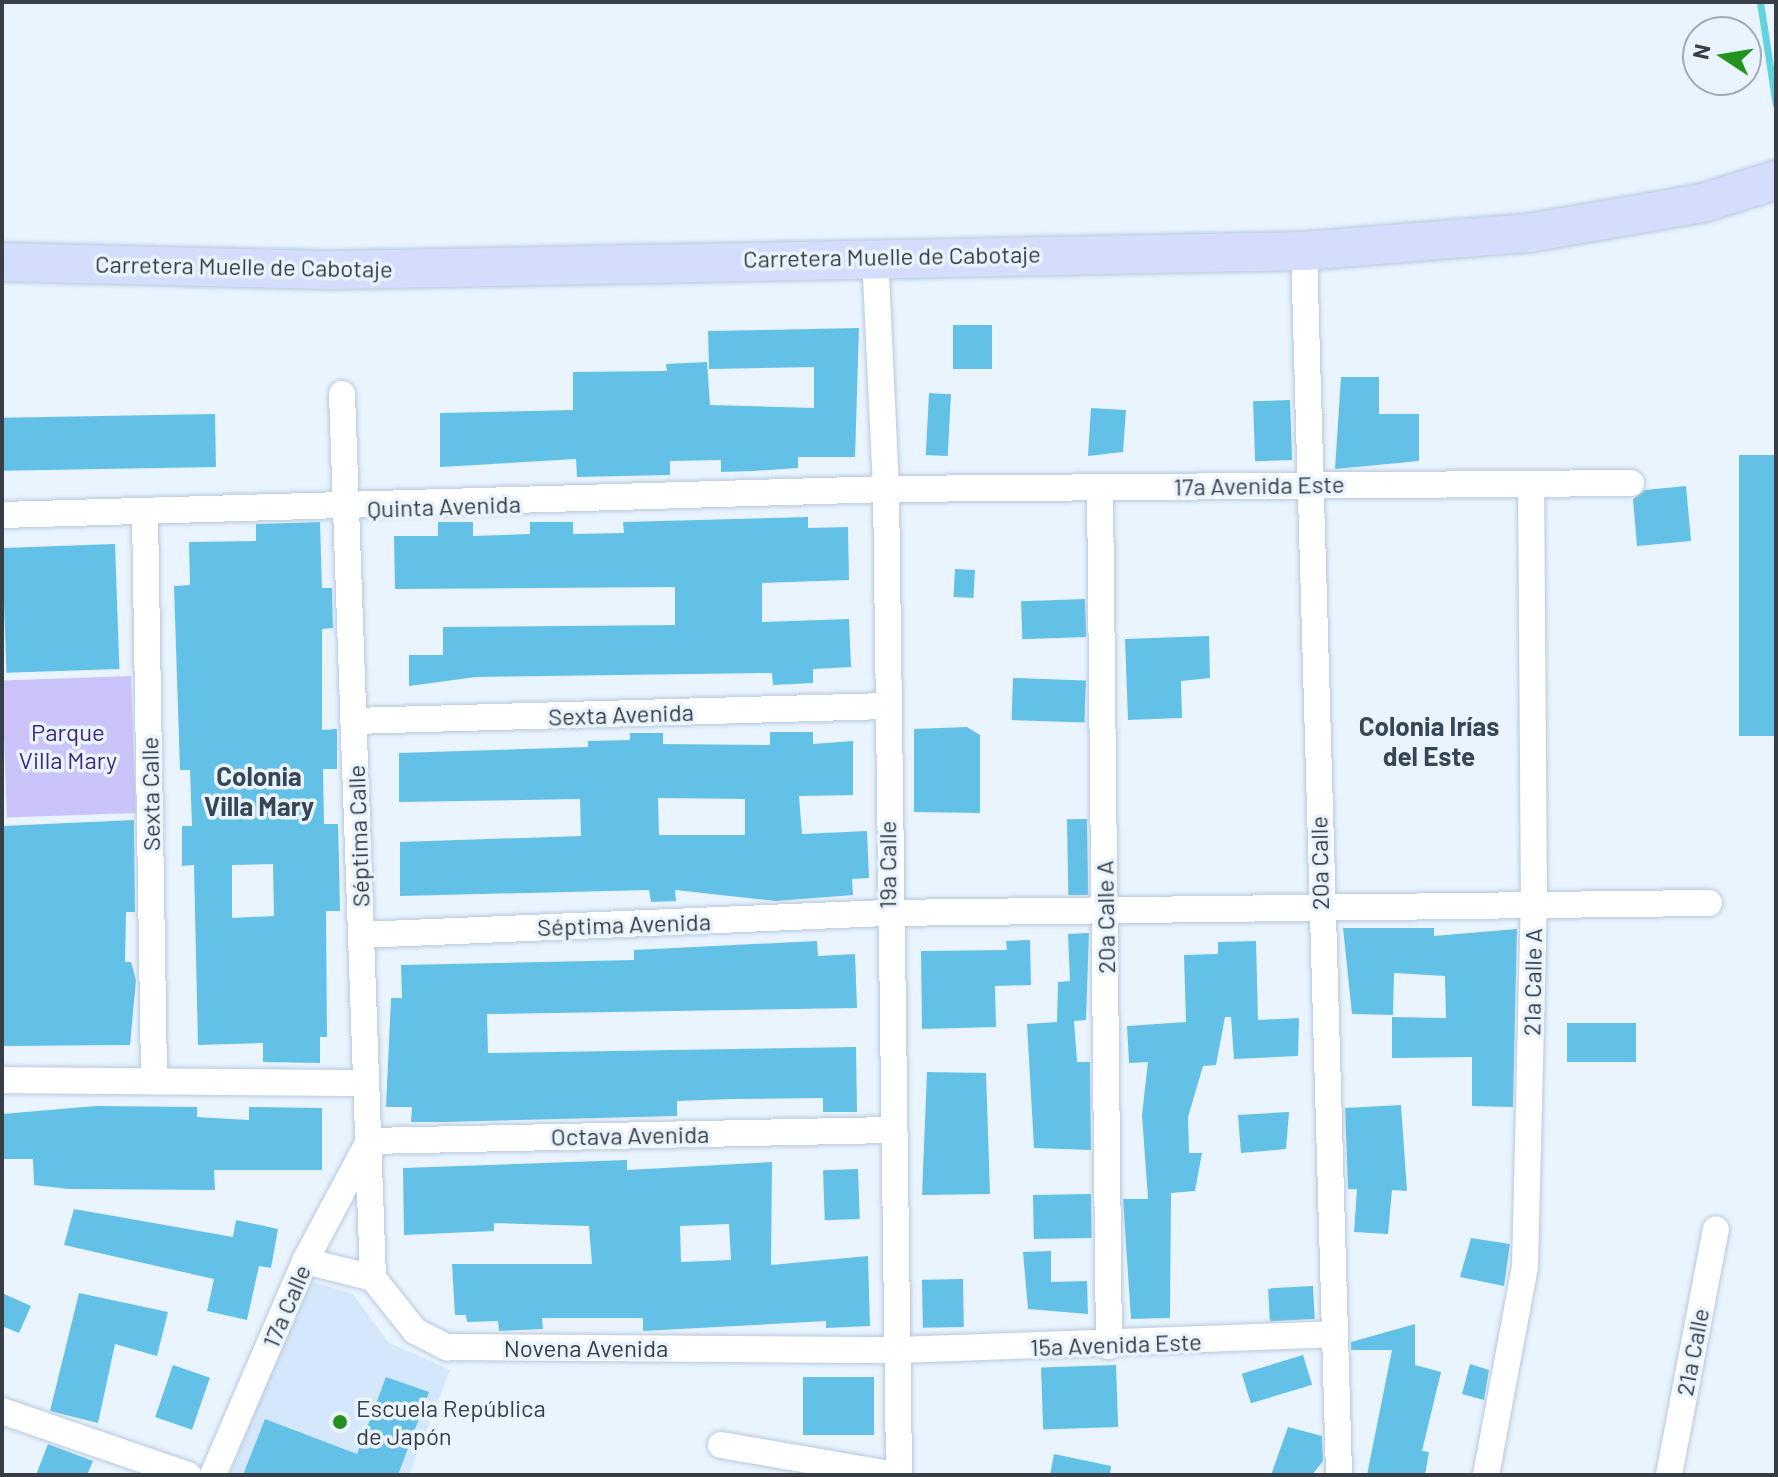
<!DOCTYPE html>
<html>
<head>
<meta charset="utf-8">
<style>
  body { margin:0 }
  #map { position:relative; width:1778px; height:1477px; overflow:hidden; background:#e9f4ff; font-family:Barlow,sans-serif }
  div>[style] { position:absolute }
  .built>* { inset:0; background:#d5e8fb }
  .green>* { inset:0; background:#cbc4fb; transform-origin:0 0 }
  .stream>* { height:7px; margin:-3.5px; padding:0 3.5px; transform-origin:3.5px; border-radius:3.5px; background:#62d3e1 }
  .building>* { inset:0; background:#63c0e6; transform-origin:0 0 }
  .roads { filter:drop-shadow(0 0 2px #b8c9db) drop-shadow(0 0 2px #b8c9db) }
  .street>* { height:26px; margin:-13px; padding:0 13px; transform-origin:13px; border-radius:13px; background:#fff }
  .secondary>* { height:38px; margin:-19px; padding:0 19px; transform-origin:19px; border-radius:19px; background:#d4ddfc }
  .dots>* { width:22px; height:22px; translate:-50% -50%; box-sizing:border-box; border:4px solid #e9f4ff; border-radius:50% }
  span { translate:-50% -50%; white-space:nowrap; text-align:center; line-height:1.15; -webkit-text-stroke:7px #e9f4ff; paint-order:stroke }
  .street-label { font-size:24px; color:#373e45 }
  .park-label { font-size:24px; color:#3e277a }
  .poi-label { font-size:24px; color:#373e45 }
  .left { translate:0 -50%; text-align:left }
  .neighbourhood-label { font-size:26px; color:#374654; font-weight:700 }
  .frame { position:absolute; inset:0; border:4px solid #373e45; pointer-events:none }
  .north { position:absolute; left:1682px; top:16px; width:80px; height:80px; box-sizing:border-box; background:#e9f4ff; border:2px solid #a2abb5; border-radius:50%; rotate:282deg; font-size:22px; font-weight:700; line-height:32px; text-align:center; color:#373e45 }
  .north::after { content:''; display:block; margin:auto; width:28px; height:36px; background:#24931e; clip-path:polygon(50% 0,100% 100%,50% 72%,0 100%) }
</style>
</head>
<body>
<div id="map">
  <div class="built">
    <div style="clip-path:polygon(307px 1280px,353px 1294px,388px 1342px,450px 1370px,409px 1475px,230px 1474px)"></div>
  </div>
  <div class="green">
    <div style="left:131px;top:676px;width:137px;height:129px;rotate:88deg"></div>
  </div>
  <div class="stream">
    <div style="left:1760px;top:2px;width:104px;rotate:81.2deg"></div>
  </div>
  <div class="building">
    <div style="left:953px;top:325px;width:39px;height:44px"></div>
    <div style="clip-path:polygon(859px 328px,855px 457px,798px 457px,798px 468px,753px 471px,721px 472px,721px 460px,670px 461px,670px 475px,577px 477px,576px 459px,440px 467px,440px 413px,573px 410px,573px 372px,667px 371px,666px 364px,707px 362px,710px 405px,814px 408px,814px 367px,709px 369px,708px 331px)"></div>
    <div style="clip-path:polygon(1341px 377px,1379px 377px,1379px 414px,1419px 414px,1419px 461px,1335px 469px)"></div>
    <div style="left:929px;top:393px;width:22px;height:62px;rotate:3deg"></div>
    <div style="left:1290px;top:400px;width:60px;height:37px;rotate:88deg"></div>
    <div style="clip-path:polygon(1091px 408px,1126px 410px,1123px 452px,1088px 456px)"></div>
    <div style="left:215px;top:414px;width:53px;height:213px;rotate:89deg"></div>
    <div style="left:1739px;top:455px;width:37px;height:281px"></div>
    <div style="clip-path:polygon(1686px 486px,1691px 541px,1637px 546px,1633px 499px,1645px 490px)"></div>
    <div style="clip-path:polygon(808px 517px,808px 528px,848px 527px,849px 580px,762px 583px,762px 622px,849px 619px,851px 667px,813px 669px,813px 683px,773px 685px,772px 673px,476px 677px,409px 686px,409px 655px,443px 655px,443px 627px,675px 625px,675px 587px,395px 589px,394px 536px,438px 536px,438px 522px,473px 522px,473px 536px,530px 534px,530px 522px,573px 522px,573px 534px,624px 533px,623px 522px)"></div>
    <div style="clip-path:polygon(evenodd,320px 522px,322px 588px,332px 588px,333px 628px,322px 629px,322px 730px,337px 729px,337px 769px,323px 769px,324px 824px,338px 824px,339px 861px,340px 911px,326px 911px,327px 1037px,320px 1037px,320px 1063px,263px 1062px,263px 1043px,198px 1045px,194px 865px,182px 866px,182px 826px,192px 826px,190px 770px,180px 770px,174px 586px,190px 585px,189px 542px,256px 541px,256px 524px,320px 522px,273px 864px,274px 916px,232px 918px,232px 865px,273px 864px)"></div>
    <div style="left:115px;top:544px;width:125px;height:113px;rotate:88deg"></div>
    <div style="left:955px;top:569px;width:20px;height:28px;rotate:3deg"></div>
    <div style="left:1085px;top:599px;width:38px;height:64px;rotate:88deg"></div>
    <div style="clip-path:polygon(1209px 636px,1210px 678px,1181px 681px,1182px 718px,1128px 720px,1125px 639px)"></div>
    <div style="left:1013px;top:678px;width:73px;height:42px;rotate:2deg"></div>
    <div style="clip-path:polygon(967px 727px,980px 735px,980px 813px,914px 812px,914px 729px)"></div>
    <div style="clip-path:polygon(evenodd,770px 732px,813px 732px,813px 744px,853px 741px,853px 795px,799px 796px,802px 834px,867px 831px,869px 878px,852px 879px,853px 895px,776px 901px,675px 890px,676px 901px,651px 902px,649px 890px,400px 896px,400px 842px,581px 836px,580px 799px,399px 802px,399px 753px,588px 747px,588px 741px,630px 740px,630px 733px,663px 733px,663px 744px,770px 745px,770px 732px,658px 798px,745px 799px,745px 835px,659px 835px,658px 798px)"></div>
    <div style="left:1087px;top:819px;width:76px;height:20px;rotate:89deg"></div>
    <div style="clip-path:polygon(134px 820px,135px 912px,126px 912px,125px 962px,131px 962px,136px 980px,130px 1045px,2px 1046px,2px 826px)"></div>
    <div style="clip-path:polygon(1343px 928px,1434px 928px,1434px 936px,1517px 929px,1513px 1107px,1472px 1106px,1472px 1057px,1392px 1058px,1392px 1017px,1446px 1018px,1445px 976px,1394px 973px,1393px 1015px,1352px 1014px)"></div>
    <div style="clip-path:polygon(1089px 933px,1086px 1020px,1074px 1021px,1077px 1062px,1090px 1062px,1091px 1150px,1034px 1148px,1027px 1024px,1057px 1022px,1058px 982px,1070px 981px,1068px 934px)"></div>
    <div style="clip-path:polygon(1030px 940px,1031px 985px,995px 986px,996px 1027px,922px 1029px,921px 951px,1007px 950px,1006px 941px)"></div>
    <div style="clip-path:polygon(817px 941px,818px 956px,855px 954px,857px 1008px,487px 1014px,488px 1053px,856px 1047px,857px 1112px,823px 1112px,823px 1098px,732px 1099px,677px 1101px,677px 1116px,445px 1122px,411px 1122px,412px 1107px,386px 1107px,391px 998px,402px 998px,401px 965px,634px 960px,634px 950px)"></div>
    <div style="clip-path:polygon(1256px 941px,1258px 1020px,1299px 1018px,1298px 1056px,1234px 1059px,1231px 1017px,1225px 1017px,1216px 1065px,1203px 1066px,1188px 1117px,1189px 1153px,1202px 1153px,1195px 1191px,1171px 1193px,1170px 1318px,1131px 1319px,1123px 1199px,1148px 1199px,1142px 1115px,1148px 1062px,1129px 1063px,1127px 1026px,1186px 1022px,1184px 955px,1218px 954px,1218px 942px)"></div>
    <div style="left:1636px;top:1023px;width:39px;height:69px;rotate:90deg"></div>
    <div style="clip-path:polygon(927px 1072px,986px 1073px,990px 1194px,922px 1195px)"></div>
    <div style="clip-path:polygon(1401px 1105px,1407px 1191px,1392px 1190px,1388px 1234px,1354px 1232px,1357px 1189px,1348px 1189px,1345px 1108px)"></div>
    <div style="clip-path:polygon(96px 1106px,197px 1107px,197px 1117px,249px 1120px,249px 1107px,322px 1108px,322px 1170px,214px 1170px,215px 1190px,69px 1189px,34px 1185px,33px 1159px,2px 1159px,2px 1114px)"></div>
    <div style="clip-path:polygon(1289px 1112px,1286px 1149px,1241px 1153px,1238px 1115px)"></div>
    <div style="clip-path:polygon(evenodd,627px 1160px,627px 1170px,772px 1162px,771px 1265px,868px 1256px,870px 1326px,826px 1328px,826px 1321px,643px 1331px,643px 1318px,542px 1318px,543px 1329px,499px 1331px,498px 1321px,467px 1322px,466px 1315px,455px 1315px,452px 1264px,592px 1264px,589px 1226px,494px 1223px,494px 1231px,404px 1235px,403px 1168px,627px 1160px,729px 1224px,731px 1260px,681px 1262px,680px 1226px,729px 1224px)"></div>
    <div style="left:858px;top:1169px;width:50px;height:35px;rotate:88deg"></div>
    <div style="left:1091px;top:1194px;width:44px;height:58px;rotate:89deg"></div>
    <div style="clip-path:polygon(74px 1209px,233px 1237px,236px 1220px,278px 1229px,271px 1268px,259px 1266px,247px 1320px,207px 1311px,214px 1279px,64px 1245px)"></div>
    <div style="clip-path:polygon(1471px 1238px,1510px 1244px,1504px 1286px,1460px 1277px)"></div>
    <div style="clip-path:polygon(1051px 1251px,1051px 1282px,1087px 1281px,1088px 1314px,1028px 1309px,1023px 1252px)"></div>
    <div style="left:963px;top:1279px;width:48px;height:41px;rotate:89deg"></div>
    <div style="left:1313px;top:1286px;width:33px;height:45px;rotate:87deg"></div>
    <div style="clip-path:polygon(2px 1293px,31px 1306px,19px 1333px,2px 1326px)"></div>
    <div style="clip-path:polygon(79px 1293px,168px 1312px,157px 1356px,115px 1344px,98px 1423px,50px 1411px)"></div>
    <div style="clip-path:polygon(1415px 1324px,1415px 1365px,1441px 1372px,1422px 1451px,1429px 1452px,1425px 1475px,1367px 1475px,1392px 1350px,1351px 1350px,1351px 1342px)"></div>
    <div style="left:1303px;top:1355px;width:31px;height:64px;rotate:73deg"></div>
    <div style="clip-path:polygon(1470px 1364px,1489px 1370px,1484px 1400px,1462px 1394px)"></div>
    <div style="left:173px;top:1365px;width:39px;height:55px;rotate:19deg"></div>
    <div style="left:1116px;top:1365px;width:62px;height:75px;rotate:88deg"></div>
    <div style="clip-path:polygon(386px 1377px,429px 1392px,398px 1475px,243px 1475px,265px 1419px,357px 1454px)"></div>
    <div style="left:803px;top:1377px;width:71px;height:58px"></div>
    <div style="clip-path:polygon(1288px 1427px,1322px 1436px,1323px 1461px,1312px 1475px,1271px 1475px)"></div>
    <div style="clip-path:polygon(48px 1444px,93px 1461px,87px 1475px,36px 1475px)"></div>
    <div style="clip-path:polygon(1054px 1454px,1111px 1466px,1110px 1475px,1050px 1475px)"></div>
  </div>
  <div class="roads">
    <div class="street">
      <div style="left:1304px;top:251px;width:1225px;rotate:88.36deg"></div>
      <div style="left:875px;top:255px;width:234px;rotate:87.3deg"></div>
      <div style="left:886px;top:489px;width:986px;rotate:89.24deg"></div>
      <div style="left:342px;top:394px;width:885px;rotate:87.99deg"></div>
      <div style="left:1100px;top:489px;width:857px;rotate:89.4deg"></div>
      <div style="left:145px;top:513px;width:563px;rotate:89.08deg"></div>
      <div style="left:2px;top:515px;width:884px;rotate:-1.68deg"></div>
      <div style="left:886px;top:489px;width:745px;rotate:-0.46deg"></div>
      <div style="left:353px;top:721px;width:535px;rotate:-1.61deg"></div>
      <div style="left:361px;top:935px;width:525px;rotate:-2.4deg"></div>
      <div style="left:886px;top:913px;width:823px;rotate:-0.7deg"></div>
      <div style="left:2px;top:1080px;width:364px;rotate:0.5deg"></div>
      <div style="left:305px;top:1261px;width:70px;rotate:14deg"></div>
      <div style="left:373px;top:1278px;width:68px;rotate:51.6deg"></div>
      <div style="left:415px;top:1331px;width:36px;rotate:27deg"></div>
      <div style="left:447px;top:1347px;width:453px;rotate:0.4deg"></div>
      <div style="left:900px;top:1350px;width:432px;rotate:-2.1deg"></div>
      <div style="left:2px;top:1411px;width:197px;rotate:19deg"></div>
      <div style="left:721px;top:1445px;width:176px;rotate:9.8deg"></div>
      <div style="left:213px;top:1475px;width:233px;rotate:-66.7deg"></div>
      <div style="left:305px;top:1261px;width:136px;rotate:-61.9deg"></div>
      <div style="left:369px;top:1141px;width:522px;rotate:-1.21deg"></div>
      <div style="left:1486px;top:1475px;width:212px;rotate:-79.4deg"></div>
      <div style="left:1525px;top:1267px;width:363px;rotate:-88.6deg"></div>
      <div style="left:1534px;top:904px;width:418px;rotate:-90.4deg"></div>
      <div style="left:1669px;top:1475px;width:250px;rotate:-79.2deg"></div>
    </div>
    <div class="secondary">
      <div style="left:2px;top:262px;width:333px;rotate:1.4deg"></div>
      <div style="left:335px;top:270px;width:969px;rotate:-1.12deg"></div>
      <div style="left:1304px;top:251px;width:226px;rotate:-4.6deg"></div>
      <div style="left:1529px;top:233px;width:177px;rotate:-9.8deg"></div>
      <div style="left:1703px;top:203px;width:77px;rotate:-17.5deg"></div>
    </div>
  </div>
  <div class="dots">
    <div style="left:340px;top:1422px;background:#24931e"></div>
  </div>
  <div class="street-label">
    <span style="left:892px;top:256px;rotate:-1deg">Carretera Muelle de Cabotaje</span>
    <span style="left:244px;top:266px;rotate:1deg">Carretera Muelle de Cabotaje</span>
    <span style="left:1259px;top:485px;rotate:-1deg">17a Avenida Este</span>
    <span style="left:444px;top:506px;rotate:-2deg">Quinta Avenida</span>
    <span style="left:621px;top:714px;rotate:-2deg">Sexta Avenida</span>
    <span style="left:150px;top:794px;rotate:-91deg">Sexta Calle</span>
    <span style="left:358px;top:836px;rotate:-92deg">Séptima Calle</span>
    <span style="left:1319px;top:863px;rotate:-91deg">20a Calle</span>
    <span style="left:887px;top:865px;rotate:-90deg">19a Calle</span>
    <span style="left:1105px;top:917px;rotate:-91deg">20a Calle A</span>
    <span style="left:624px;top:924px;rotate:-2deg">Séptima Avenida</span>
    <span style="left:1532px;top:982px;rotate:-89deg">21a Calle A</span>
    <span style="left:630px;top:1135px;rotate:-1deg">Octava Avenida</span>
    <span style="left:286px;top:1306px;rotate:-67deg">17a Calle</span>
    <span style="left:1116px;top:1344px;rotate:-2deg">15a Avenida Este</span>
    <span style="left:586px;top:1348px">Novena Avenida</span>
    <span style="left:1692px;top:1352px;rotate:-79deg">21a Calle</span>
  </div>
  <div class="park-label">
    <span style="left:68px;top:746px">Parque<br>Villa Mary</span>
  </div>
  <div class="poi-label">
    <span class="left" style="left:356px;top:1422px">Escuela República<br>de Japón</span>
  </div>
  <div class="neighbourhood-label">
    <span style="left:1429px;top:741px">Colonia Irías<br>del Este</span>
    <span style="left:259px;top:791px">Colonia<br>Villa Mary</span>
  </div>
  <div class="frame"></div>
  <div class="north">N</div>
</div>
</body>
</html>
